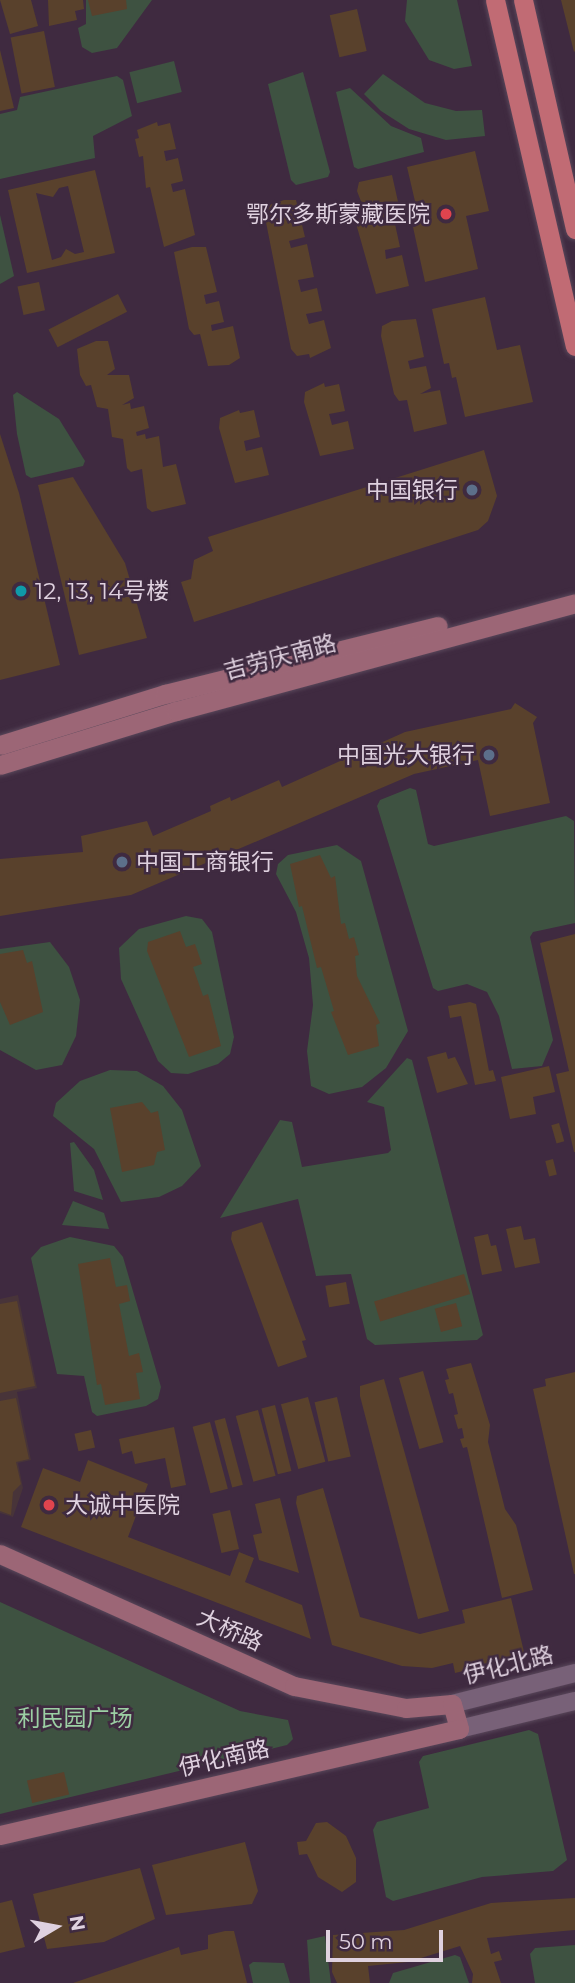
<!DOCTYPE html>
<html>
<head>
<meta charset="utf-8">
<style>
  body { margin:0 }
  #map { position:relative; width:575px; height:1983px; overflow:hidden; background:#3f2a40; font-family:Montserrat,"Noto Sans SC",sans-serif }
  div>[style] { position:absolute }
  .medical>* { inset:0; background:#483439 }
  .green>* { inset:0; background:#3e5241; transform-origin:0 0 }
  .building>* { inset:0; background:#59412c; transform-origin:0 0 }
  .roads { filter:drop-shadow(0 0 2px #59475a) drop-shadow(0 0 2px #59475a) }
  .tertiary>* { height:18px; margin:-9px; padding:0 9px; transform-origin:9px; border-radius:9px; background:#786178 }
  .secondary>* { height:19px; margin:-9.5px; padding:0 9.5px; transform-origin:9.5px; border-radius:9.5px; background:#9c6676 }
  .primary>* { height:19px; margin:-9.5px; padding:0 9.5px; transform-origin:9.5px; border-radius:9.5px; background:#c16b74 }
  .dots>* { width:19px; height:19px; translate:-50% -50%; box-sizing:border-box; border:4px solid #3f2a40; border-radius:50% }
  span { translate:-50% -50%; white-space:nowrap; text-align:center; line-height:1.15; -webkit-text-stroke:5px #3f2a40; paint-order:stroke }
  .poi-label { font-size:23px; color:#dfd1df }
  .right { translate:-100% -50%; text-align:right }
  .left { translate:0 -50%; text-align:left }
  .street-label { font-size:23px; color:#dfd1df }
  .park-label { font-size:23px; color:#9cd0a4 }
  .north { position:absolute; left:21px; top:1892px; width:70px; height:70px; -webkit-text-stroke:5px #3f2a40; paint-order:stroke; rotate:80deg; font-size:19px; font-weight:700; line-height:28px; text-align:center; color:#dfd1df }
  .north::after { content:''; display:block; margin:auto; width:24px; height:32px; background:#dfd1df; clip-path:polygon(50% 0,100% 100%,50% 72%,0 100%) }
  .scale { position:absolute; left:326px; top:1930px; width:117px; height:32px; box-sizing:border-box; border:4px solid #dfd1df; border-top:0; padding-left:9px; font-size:21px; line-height:24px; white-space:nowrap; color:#dfd1df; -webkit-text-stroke:5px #3f2a40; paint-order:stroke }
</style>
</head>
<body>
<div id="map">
  <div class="medical">
    <div style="clip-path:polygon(18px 1295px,37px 1388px,17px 1392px,31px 1460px,18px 1463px,23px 1488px,13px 1517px,0 1513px,0 1299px)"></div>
  </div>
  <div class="green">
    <div style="clip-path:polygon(86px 0,152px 0,117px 48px,92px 53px,82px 47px,78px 28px,86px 24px)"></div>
    <div style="clip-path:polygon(407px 0,457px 0,472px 66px,454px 69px,429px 60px,405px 21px)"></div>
    <div style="left:174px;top:61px;width:32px;height:46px;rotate:76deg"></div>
    <div style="clip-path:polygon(303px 72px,330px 172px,328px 177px,296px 185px,291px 180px,268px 84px)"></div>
    <div style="clip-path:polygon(383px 74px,425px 103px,456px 111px,482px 110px,485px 136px,446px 140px,409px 129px,381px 111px,364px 94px)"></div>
    <div style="clip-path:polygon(117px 76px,123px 80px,132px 116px,93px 136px,95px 158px,0 179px,0 114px,17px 110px,20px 97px)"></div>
    <div style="clip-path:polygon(350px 88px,391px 126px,421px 138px,424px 152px,358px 169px,354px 167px,336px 92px)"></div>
    <div style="clip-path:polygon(0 215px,14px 276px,0 284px)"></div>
    <div style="clip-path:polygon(17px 392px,59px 419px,85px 461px,83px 466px,31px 478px,26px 475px,17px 434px,13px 395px)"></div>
    <div style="clip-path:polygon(410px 788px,416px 790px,428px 844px,434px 846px,566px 816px,574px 821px,575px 923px,533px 932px,530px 937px,553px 1040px,542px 1066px,512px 1069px,499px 1016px,487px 992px,467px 984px,438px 991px,433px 988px,377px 806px,380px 800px)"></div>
    <div style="clip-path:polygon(337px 845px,361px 861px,408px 1031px,386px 1068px,362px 1087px,329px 1094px,311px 1086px,307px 1051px,313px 1005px,309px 958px,296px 912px,276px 874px,278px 864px,288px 855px)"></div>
    <div style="clip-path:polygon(186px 916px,202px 919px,212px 932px,234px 1037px,230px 1054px,218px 1064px,188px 1074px,171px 1073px,158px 1061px,121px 979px,119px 948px,139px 929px)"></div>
    <div style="clip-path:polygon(50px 942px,69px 967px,80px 1000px,76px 1036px,62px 1065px,36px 1070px,0 1050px,0 949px)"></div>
    <div style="clip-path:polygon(407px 1058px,412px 1060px,483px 1335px,477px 1340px,375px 1345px,367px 1339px,351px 1274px,316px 1276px,298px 1199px,220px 1218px,280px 1120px,292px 1122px,302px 1167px,388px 1153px,391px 1150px,384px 1107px,367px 1102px)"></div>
    <div style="clip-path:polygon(110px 1070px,137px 1071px,163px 1086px,182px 1110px,201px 1166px,182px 1186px,159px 1197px,121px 1202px,94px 1149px,53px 1116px,56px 1103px,80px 1081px)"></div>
    <div style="clip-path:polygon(74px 1142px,94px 1170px,103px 1200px,74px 1191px,70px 1143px)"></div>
    <div style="clip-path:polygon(73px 1201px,104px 1213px,109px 1229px,62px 1225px)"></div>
    <div style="clip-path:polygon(70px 1237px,114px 1246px,123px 1257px,161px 1387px,158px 1399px,146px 1406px,97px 1416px,92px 1412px,84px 1376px,57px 1374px,31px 1258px,41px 1247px)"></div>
    <div style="clip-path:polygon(0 1602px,240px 1711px,288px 1720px,293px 1739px,287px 1745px,0 1814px)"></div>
    <div style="clip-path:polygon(529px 1730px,538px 1734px,567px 1860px,553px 1871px,482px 1877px,393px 1901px,386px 1897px,373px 1830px,377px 1822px,429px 1808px,419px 1762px,423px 1756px)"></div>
    <div style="clip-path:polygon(325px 1936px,331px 1983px,310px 1983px,307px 1940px)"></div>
    <div style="clip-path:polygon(575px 1945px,575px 1983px,535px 1983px,530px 1954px,535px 1948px)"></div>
    <div style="clip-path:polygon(455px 1955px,460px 1957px,469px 1983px,389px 1983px,393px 1973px)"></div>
    <div style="clip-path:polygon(253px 1962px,284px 1963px,290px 1983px,253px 1983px,249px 1965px)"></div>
  </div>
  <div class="building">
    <div style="clip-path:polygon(0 0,31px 0,38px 26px,10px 34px)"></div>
    <div style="clip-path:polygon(48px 0,83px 0,84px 9px,75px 11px,77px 20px,49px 26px)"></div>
    <div style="clip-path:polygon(88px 0,126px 0,127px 9px,92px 16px)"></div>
    <div style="clip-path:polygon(561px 0,575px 0,575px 51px,574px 52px)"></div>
    <div style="left:357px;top:9px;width:43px;height:28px;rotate:77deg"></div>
    <div style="left:44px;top:31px;width:57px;height:34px;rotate:79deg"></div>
    <div style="clip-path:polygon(0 50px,14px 108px,0 111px)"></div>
    <div style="clip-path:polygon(157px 122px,158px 126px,170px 123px,176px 149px,164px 151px,166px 161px,178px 158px,183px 181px,171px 184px,173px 192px,185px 189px,195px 235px,164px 247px,150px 187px,146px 188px,143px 156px,139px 157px,135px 139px,139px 138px,137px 130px)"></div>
    <div style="clip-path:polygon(475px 151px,489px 211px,466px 216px,478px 269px,425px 282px,413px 227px,416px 226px,413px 211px,417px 210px,407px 167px)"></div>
    <div style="clip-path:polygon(evenodd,95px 170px,115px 253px,27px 273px,8px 190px,95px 170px,68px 186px,84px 252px,75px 254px,66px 249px,61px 257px,52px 260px,36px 193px,53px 197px,59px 188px,68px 186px)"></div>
    <div style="clip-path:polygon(392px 175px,401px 215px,382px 224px,395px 224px,400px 247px,385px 250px,386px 259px,402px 255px,409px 286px,376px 294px,357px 227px,359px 218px,367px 217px,357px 191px,359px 182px)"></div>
    <div style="clip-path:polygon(284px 200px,296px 200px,305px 237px,289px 241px,291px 248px,307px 244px,314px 277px,298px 280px,301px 292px,317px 288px,322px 311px,306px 314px,309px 324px,324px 320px,331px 348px,310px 358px,309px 354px,297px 356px,291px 349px,263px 207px)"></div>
    <div style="clip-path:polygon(192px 247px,206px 247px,217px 292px,204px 295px,206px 304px,219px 301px,224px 322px,211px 325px,212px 331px,233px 326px,240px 358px,229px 365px,208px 366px,200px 334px,194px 335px,189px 329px,174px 252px)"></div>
    <div style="left:39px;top:282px;width:29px;height:22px;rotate:78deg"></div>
    <div style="left:118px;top:294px;width:20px;height:78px;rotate:63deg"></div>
    <div style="clip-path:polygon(485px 297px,497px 350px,520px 345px,533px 402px,465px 417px,456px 377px,452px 378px,449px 363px,444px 364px,432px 309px)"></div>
    <div style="clip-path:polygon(416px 319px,424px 357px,408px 361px,410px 369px,426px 366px,431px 388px,420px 394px,440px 390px,447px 424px,414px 432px,407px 400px,399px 401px,394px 394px,381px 336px,382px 326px,392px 321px)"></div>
    <div style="clip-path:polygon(96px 341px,108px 341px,115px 369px,107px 375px,129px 375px,134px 398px,122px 405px,130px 403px,131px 409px,144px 406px,149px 428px,136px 432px,137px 436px,145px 434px,146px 439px,159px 436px,163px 467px,176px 464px,186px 504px,152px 512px,147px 508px,142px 469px,131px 472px,127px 468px,123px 439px,112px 437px,108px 409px,97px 407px,91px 385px,86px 386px,80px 375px,77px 349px)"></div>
    <div style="clip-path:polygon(324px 383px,325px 387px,339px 384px,345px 411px,329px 414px,332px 425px,348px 421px,354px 449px,320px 456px,304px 402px,305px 392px)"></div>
    <div style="clip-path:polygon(239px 410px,240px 413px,254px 410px,260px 437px,244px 441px,246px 451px,262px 447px,269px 475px,235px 483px,219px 428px,220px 418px)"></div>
    <div style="clip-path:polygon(0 434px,19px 493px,60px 665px,0 680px)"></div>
    <div style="clip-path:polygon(484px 450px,497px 496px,488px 521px,478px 530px,194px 622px,181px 582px,191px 579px,194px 560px,213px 551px,208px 537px)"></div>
    <div style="clip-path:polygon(73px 477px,125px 563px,147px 638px,79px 655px,38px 485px)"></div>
    <div style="clip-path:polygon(515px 703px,537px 717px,533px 723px,550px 803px,490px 816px,478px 760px,414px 774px,131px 895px,0 916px,0 859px,83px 852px,81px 836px,147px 821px,153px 836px,211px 811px,210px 806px,230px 797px,231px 801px,279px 780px,282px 787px,405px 732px,511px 709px)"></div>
    <div style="clip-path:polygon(320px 855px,331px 878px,335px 876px,341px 924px,345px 923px,349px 939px,354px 937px,359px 955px,355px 956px,357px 976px,380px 1023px,376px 1025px,379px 1046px,348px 1055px,331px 1012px,334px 1011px,321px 967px,317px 968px,302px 906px,299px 907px,290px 864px)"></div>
    <div style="clip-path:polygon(180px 931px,186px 947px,195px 944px,202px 964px,193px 967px,203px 996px,208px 994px,221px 1046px,189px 1057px,147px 951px,148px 942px)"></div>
    <div style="clip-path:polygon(575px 934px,575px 1152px,574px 1152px,556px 1074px,569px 1071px,540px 943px)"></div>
    <div style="clip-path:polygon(23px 950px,27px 963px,32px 961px,43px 1012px,10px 1025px,0 1002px,0 954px)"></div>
    <div style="clip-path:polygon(470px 1002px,476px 1004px,489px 1071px,493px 1070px,496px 1081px,475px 1085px,461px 1016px,450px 1018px,448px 1006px)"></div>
    <div style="clip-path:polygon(446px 1052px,448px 1059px,455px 1057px,468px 1084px,437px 1093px,427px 1057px)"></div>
    <div style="clip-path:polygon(549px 1066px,555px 1092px,533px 1097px,536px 1114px,510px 1119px,501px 1077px)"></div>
    <div style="clip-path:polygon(142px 1102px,151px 1113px,158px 1111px,165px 1150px,157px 1152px,154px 1165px,122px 1172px,110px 1108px)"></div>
    <div style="left:559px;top:1123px;width:19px;height:8px;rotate:74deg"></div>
    <div style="left:553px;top:1159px;width:16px;height:8px;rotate:76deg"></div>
    <div style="clip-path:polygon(262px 1222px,306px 1340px,302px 1341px,307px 1357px,278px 1367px,231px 1239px,232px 1232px)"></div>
    <div style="clip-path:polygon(521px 1226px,524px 1240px,535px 1238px,540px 1263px,515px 1268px,506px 1229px)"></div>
    <div style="clip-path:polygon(488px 1234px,491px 1246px,496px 1245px,502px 1271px,482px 1275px,474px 1237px)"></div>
    <div style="clip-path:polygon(110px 1258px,116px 1287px,127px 1285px,130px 1301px,119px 1304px,129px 1356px,139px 1353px,143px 1372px,136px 1373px,140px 1399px,105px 1405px,101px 1384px,97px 1385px,78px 1264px)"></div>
    <div style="left:464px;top:1274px;width:21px;height:94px;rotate:73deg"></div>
    <div style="left:346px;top:1282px;width:22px;height:21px;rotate:80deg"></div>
    <div style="clip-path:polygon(17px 1301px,35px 1386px,0 1393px,0 1304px)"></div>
    <div style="left:456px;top:1303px;width:24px;height:22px;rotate:75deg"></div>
    <div style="clip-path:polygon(471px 1363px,490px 1425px,488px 1442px,505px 1509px,516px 1525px,533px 1590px,502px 1598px,467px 1447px,463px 1448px,460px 1439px,464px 1438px,462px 1428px,458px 1429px,454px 1415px,458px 1414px,453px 1393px,449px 1394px,445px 1380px,449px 1379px,446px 1369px)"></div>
    <div style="left:423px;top:1371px;width:74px;height:25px;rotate:74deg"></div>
    <div style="clip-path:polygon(575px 1372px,575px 1574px,574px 1574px,533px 1389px,546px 1386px,545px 1379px)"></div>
    <div style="clip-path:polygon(384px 1379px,449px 1611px,418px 1619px,360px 1396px,360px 1386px)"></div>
    <div style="left:308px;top:1397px;width:67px;height:28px;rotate:75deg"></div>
    <div style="left:337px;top:1397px;width:61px;height:23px;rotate:77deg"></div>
    <div style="clip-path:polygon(16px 1398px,29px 1459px,16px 1462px,21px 1484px,13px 1492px,11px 1515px,0 1511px,0 1401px)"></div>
    <div style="left:275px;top:1405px;width:68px;height:14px;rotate:76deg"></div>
    <div style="left:258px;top:1410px;width:68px;height:23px;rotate:75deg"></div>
    <div style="left:225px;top:1418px;width:69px;height:11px;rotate:75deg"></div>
    <div style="left:210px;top:1422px;width:69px;height:18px;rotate:75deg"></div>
    <div style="clip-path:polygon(174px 1427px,186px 1485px,171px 1488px,165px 1458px,135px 1464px,132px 1451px,122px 1454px,119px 1439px)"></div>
    <div style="left:91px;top:1430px;width:18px;height:17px;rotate:77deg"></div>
    <div style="clip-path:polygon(88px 1460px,148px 1484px,128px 1537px,230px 1576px,239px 1552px,254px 1558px,245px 1582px,302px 1605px,311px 1639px,21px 1527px,43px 1468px,80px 1482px)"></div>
    <div style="clip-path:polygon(323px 1488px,360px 1617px,420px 1634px,465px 1623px,462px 1610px,511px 1598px,525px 1656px,455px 1673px,453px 1663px,432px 1668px,402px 1666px,332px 1645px,296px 1503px,297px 1496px)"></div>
    <div style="clip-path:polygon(280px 1498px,299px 1573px,259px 1560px,253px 1535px,262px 1533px,255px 1504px)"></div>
    <div style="left:230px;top:1510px;width:40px;height:18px;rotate:77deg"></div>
    <div style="left:64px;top:1772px;width:23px;height:38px;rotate:77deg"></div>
    <div style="clip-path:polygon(327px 1822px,346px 1836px,356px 1858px,356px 1882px,342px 1892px,318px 1877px,307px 1854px,299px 1855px,297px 1842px,306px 1841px,316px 1823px)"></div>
    <div style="clip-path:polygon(245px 1842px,258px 1891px,252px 1904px,166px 1915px,152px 1865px)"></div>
    <div style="clip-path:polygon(140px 1868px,155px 1919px,104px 1942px,47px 1949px,33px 1894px)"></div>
    <div style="clip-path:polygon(575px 1898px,575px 1930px,487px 1938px,491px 1954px,499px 1951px,502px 1960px,494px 1962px,501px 1983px,472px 1983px,473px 1974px,460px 1946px,408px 1962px,368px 1966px,370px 1983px,337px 1983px,332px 1972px,333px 1935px,404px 1930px,491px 1903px)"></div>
    <div style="clip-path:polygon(12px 1900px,25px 1947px,0 1953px,0 1903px)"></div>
    <div style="clip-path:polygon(225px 1931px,234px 1931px,247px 1983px,73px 1983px,179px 1947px,181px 1955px,208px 1949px,208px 1935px)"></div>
  </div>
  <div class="roads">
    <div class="tertiary">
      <div style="left:452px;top:1704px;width:127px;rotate:-14.1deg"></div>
      <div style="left:459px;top:1729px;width:119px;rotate:-13.6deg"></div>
    </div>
    <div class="secondary">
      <div style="left:0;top:745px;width:173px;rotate:-17.2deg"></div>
      <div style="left:165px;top:694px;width:281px;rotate:-14deg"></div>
      <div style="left:0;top:765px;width:184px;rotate:-17.1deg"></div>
      <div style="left:176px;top:711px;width:413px;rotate:-15.1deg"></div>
      <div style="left:0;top:1554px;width:322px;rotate:24.2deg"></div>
      <div style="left:294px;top:1686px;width:114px;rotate:11.1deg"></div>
      <div style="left:406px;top:1708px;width:46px;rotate:-5deg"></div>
      <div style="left:452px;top:1704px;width:26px;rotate:74deg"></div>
      <div style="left:459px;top:1729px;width:471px;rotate:167deg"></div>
    </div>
    <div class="primary">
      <div style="left:495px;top:0;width:355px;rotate:77deg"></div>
      <div style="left:523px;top:0;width:235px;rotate:77.2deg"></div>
    </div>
  </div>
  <div class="dots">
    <div style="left:446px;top:214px;background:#e0444e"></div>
    <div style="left:472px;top:490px;background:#5c6f8a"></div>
    <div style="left:21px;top:591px;background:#0f9aa8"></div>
    <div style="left:489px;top:755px;background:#5c6f8a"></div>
    <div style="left:122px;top:862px;background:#5c6f8a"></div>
    <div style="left:49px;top:1505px;background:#e0444e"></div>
  </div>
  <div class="poi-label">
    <span class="right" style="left:430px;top:214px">鄂尔多斯蒙藏医院</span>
    <span class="right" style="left:458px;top:490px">中国银行</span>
    <span class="left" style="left:35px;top:591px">12, 13, 14号楼</span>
    <span class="right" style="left:475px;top:755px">中国光大银行</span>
    <span class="left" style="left:136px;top:862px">中国工商银行</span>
    <span class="left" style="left:65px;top:1505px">大诚中医院</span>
  </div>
  <div class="street-label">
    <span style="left:280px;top:657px;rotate:-15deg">吉劳庆南路</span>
    <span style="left:230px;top:1630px;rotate:24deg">大桥路</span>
    <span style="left:508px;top:1665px;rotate:-14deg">伊化北路</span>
    <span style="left:224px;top:1758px;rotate:-13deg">伊化南路</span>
  </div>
  <div class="park-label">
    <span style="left:75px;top:1718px">利民园广场</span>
  </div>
  <div class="north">N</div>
  <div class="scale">50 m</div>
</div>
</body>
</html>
